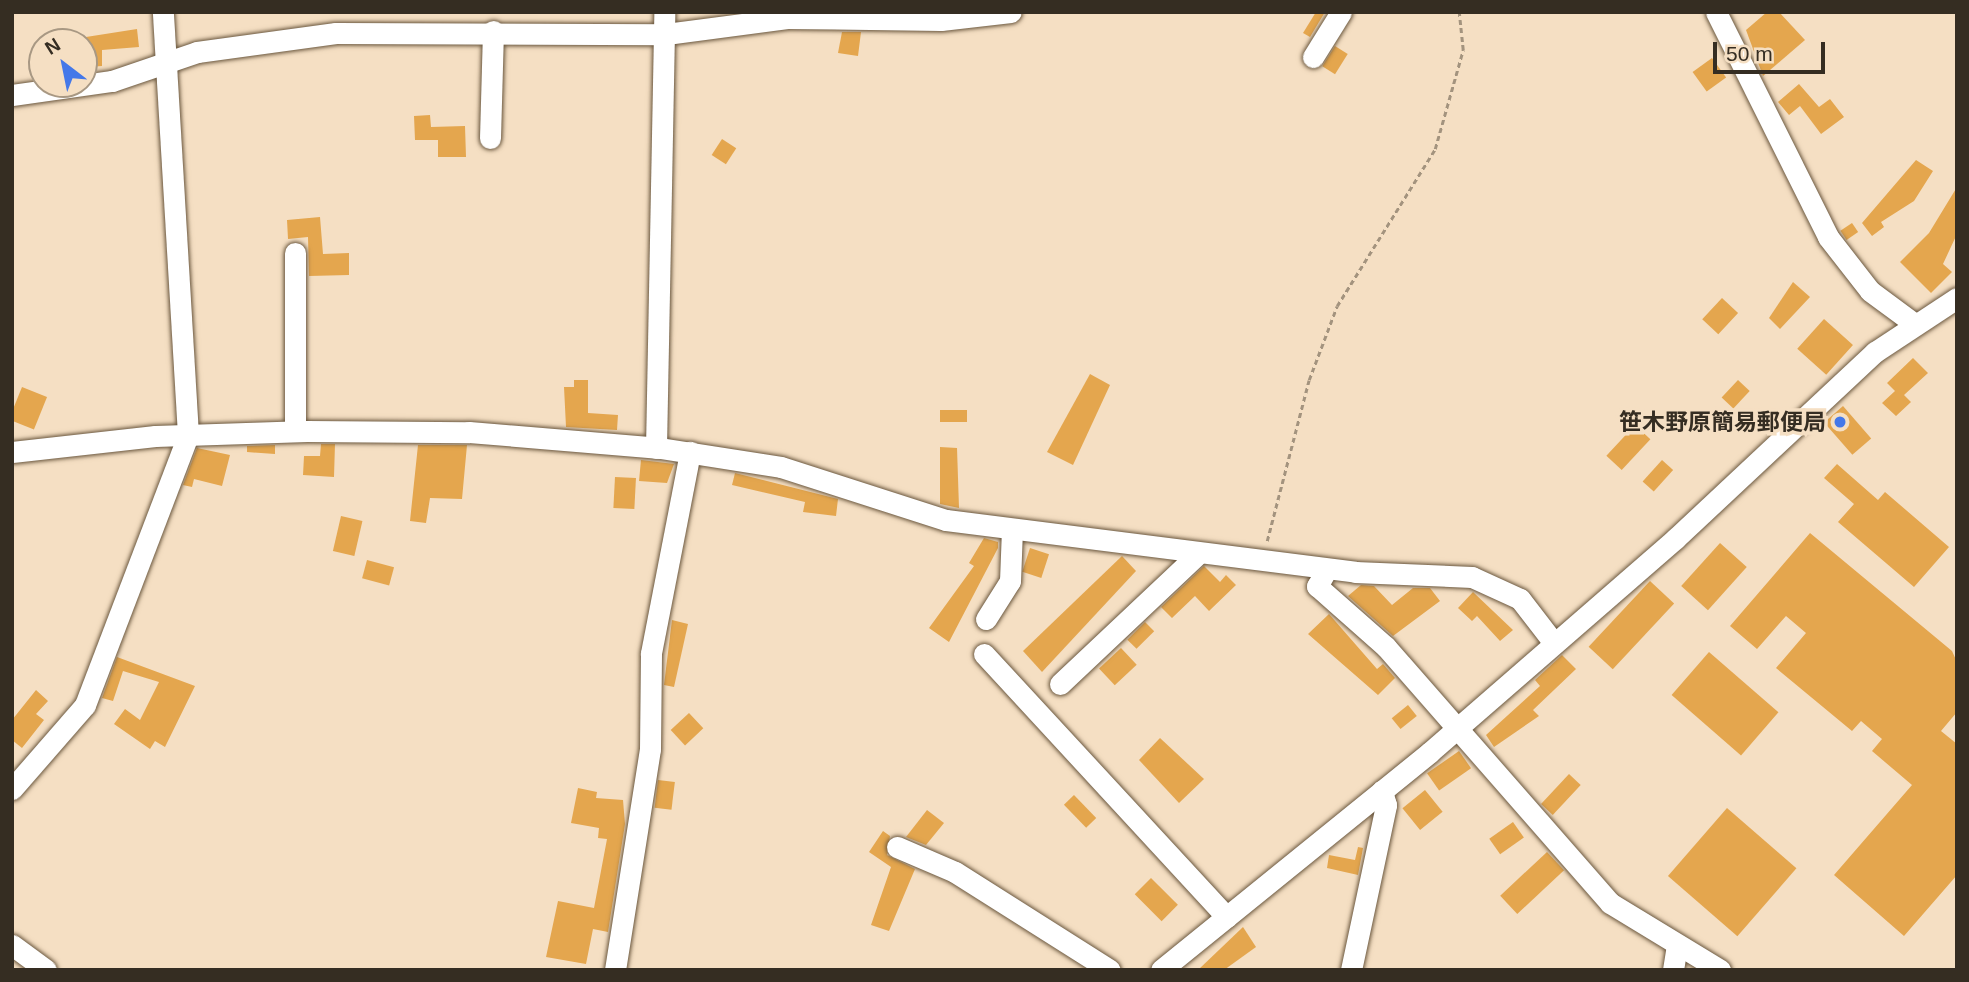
<!DOCTYPE html>
<html>
<head>
<meta charset="utf-8">
<style>
  body { margin:0 }
  #map { position:relative; width:1969px; height:982px; overflow:hidden; background:#f5dfc3; font-family:Arial,"Noto Sans JP",sans-serif }
  div>[style] { position:absolute }
  .building>* { inset:0; background:#e4a64e; transform-origin:0 0 }
  .path>* { height:2.5px; margin-top:-1.25px; transform-origin:0; background:repeating-linear-gradient(90deg,#a3937e 0 5px,transparent 0 8.5px) }
  .roads { filter:drop-shadow(0 0 2px #6a573e) drop-shadow(0 0 2px #6a573e) }
  .minor>* { height:21px; margin:-10.5px; padding:0 10.5px; transform-origin:10.5px; border-radius:10.5px; background:#fff }
  .dots>* { width:19px; height:19px; translate:-50% -50%; box-sizing:border-box; border:4px solid #f5dfc3; border-radius:50% }
  span { translate:-50% -50%; white-space:nowrap; text-align:center; line-height:1.15; -webkit-text-stroke:7px #f5dfc3; paint-order:stroke }
  .poi-label { font-size:23px; color:#352d22; font-weight:700 }
  .right { translate:-100% -50%; text-align:right }
  .frame { position:absolute; inset:0; border:14px solid #352d22; pointer-events:none }
  .north { position:absolute; left:28px; top:28px; width:70px; height:70px; box-sizing:border-box; background:#f5dfc3; border:2px solid #a89883; border-radius:50%; rotate:328deg; font-size:19px; font-weight:700; line-height:28px; text-align:center; color:#352d22 }
  .north::after { content:''; display:block; margin:auto; width:24px; height:32px; background:#4478e9; clip-path:polygon(50% 0,100% 100%,50% 72%,0 100%) }
  .scale { position:absolute; left:1713px; top:42px; width:112px; height:32px; box-sizing:border-box; border:4px solid #352d22; border-top:0; padding-left:9px; font-size:21px; line-height:24px; white-space:nowrap; color:#352d22; -webkit-text-stroke:5px #f5dfc3; paint-order:stroke }
</style>
</head>
<body>
<div id="map">
  <div class="building">
    <div style="clip-path:polygon(1316px 12px,1325px 12px,1310px 37px,1303px 33px)"></div>
    <div style="clip-path:polygon(1767px 12px,1779px 12px,1805px 40px,1763px 76px,1746px 30px)"></div>
    <div style="clip-path:polygon(137px 29px,139px 47px,102px 50px,102px 66px,88px 67px,86px 37px)"></div>
    <div style="clip-path:polygon(842px 32px,861px 32px,858px 56px,838px 53px)"></div>
    <div style="left:1335px;top:46px;width:15px;height:24px;rotate:32deg"></div>
    <div style="left:1712px;top:58px;width:24px;height:24px;rotate:54deg"></div>
    <div style="clip-path:polygon(1799px 84px,1819px 107px,1830px 99px,1844px 117px,1821px 134px,1800px 106px,1789px 115px,1778px 102px)"></div>
    <div style="clip-path:polygon(430px 115px,431px 127px,465px 126px,466px 157px,438px 157px,438px 140px,415px 140px,414px 116px)"></div>
    <div style="left:722px;top:139px;width:17px;height:19px;rotate:33deg"></div>
    <div style="clip-path:polygon(1916px 160px,1933px 171px,1914px 201px,1881px 222px,1884px 227px,1872px 236px,1862px 223px)"></div>
    <div style="clip-path:polygon(1957px 187px,1957px 234px,1943px 264px,1952px 272px,1931px 293px,1900px 262px,1929px 233px)"></div>
    <div style="clip-path:polygon(320px 217px,323px 254px,349px 253px,349px 275px,309px 276px,308px 237px,288px 239px,287px 220px)"></div>
    <div style="left:1852px;top:223px;width:11px;height:14px;rotate:56deg"></div>
    <div style="clip-path:polygon(1793px 282px,1810px 297px,1780px 329px,1769px 318px)"></div>
    <div style="left:1722px;top:298px;width:22px;height:29px;rotate:43deg"></div>
    <div style="left:1824px;top:319px;width:39px;height:40px;rotate:42deg"></div>
    <div style="clip-path:polygon(1913px 358px,1928px 373px,1904px 395px,1911px 402px,1896px 416px,1882px 403px,1895px 391px,1887px 383px)"></div>
    <div style="clip-path:polygon(1090px 374px,1110px 385px,1073px 465px,1047px 452px)"></div>
    <div style="clip-path:polygon(574px 380px,588px 380px,588px 413px,618px 415px,617px 430px,566px 427px,564px 387px,574px 387px)"></div>
    <div style="left:1738px;top:380px;width:16px;height:24px;rotate:43deg"></div>
    <div style="left:22px;top:387px;width:27px;height:35px;rotate:22deg"></div>
    <div style="left:1843px;top:406px;width:43px;height:25px;rotate:49deg"></div>
    <div style="left:940px;top:410px;width:27px;height:12px"></div>
    <div style="left:1635px;top:425px;width:21px;height:42px;rotate:43deg"></div>
    <div style="clip-path:polygon(321px 444px,335px 444px,334px 477px,303px 475px,304px 456px,320px 456px)"></div>
    <div style="clip-path:polygon(275px 445px,275px 454px,247px 452px,247px 446px)"></div>
    <div style="clip-path:polygon(418px 445px,467px 445px,462px 499px,430px 498px,426px 523px,410px 521px)"></div>
    <div style="clip-path:polygon(940px 447px,957px 448px,959px 508px,940px 504px)"></div>
    <div style="clip-path:polygon(197px 448px,230px 455px,222px 486px,194px 479px,192px 487px,183px 485px)"></div>
    <div style="clip-path:polygon(641px 460px,674px 464px,667px 483px,639px 481px)"></div>
    <div style="left:1662px;top:460px;width:15px;height:29px;rotate:42deg"></div>
    <div style="clip-path:polygon(1837px 464px,1878px 500px,1885px 492px,1949px 547px,1914px 587px,1838px 522px,1854px 504px,1824px 478px)"></div>
    <div style="clip-path:polygon(735px 473px,838px 499px,836px 516px,803px 512px,805px 502px,732px 485px)"></div>
    <div style="left:615px;top:477px;width:21px;height:31px;rotate:3deg"></div>
    <div style="left:341px;top:516px;width:22px;height:36px;rotate:13deg"></div>
    <div style="clip-path:polygon(1810px 533px,1952px 651px,1957px 662px,1957px 712px,1941px 731px,1957px 744px,1957px 875px,1904px 936px,1834px 875px,1912px 785px,1872px 751px,1882px 739px,1861px 721px,1852px 731px,1776px 668px,1806px 633px,1786px 616px,1757px 649px,1730px 626px)"></div>
    <div style="clip-path:polygon(984px 538px,998px 542px,998px 548px,949px 642px,929px 628px,974px 566px,969px 563px)"></div>
    <div style="left:1720px;top:543px;width:36px;height:58px;rotate:42deg"></div>
    <div style="left:1030px;top:548px;width:20px;height:25px;rotate:18deg"></div>
    <div style="clip-path:polygon(1122px 556px,1136px 571px,1042px 672px,1023px 651px)"></div>
    <div style="left:367px;top:560px;width:28px;height:19px;rotate:15deg"></div>
    <div style="clip-path:polygon(1204px 566px,1220px 582px,1226px 575px,1236px 585px,1209px 611px,1195px 596px,1172px 618px,1161px 607px)"></div>
    <div style="left:1650px;top:581px;width:33px;height:90px;rotate:43deg"></div>
    <div style="clip-path:polygon(1361px 585px,1374px 586px,1392px 605px,1413px 588px,1430px 588px,1440px 601px,1393px 636px,1348px 596px)"></div>
    <div style="clip-path:polygon(1473px 592px,1513px 630px,1500px 641px,1477px 616px,1472px 621px,1458px 608px)"></div>
    <div style="clip-path:polygon(1329px 614px,1377px 669px,1383px 664px,1395px 678px,1378px 695px,1308px 634px)"></div>
    <div style="clip-path:polygon(672px 620px,688px 624px,674px 687px,664px 685px)"></div>
    <div style="left:1145px;top:622px;width:13px;height:25px;rotate:45deg"></div>
    <div style="left:1121px;top:648px;width:23px;height:30px;rotate:47deg"></div>
    <div style="left:1709px;top:652px;width:92px;height:57px;rotate:41deg"></div>
    <div style="clip-path:polygon(1562px 655px,1576px 669px,1533px 710px,1539px 716px,1494px 747px,1486px 735px,1540px 686px,1535px 680px)"></div>
    <div style="clip-path:polygon(117px 657px,195px 686px,165px 747px,155px 741px,150px 749px,114px 724px,125px 709px,140px 720px,159px 682px,123px 671px,113px 701px,102px 698px)"></div>
    <div style="clip-path:polygon(36px 690px,48px 701px,36px 714px,44px 720px,22px 748px,12px 740px,12px 720px)"></div>
    <div style="left:1408px;top:705px;width:14px;height:21px;rotate:51deg"></div>
    <div style="left:689px;top:713px;width:21px;height:25px;rotate:47deg"></div>
    <div style="clip-path:polygon(1160px 738px,1204px 779px,1179px 803px,1139px 760px)"></div>
    <div style="left:1459px;top:751px;width:21px;height:39px;rotate:55deg"></div>
    <div style="left:1569px;top:774px;width:16px;height:41px;rotate:43deg"></div>
    <div style="left:658px;top:780px;width:17px;height:28px;rotate:7deg"></div>
    <div style="clip-path:polygon(578px 788px,597px 792px,596px 798px,623px 800px,625px 824px,608px 932px,593px 929px,586px 964px,546px 957px,558px 901px,594px 908px,607px 839px,598px 838px,599px 828px,571px 823px)"></div>
    <div style="left:1425px;top:790px;width:28px;height:29px;rotate:51deg"></div>
    <div style="left:1074px;top:795px;width:32px;height:14px;rotate:46deg"></div>
    <div style="left:1727px;top:808px;width:92px;height:90px;rotate:41deg"></div>
    <div style="clip-path:polygon(927px 810px,944px 823px,926px 845px,906px 837px)"></div>
    <div style="left:1513px;top:822px;width:19px;height:29px;rotate:55deg"></div>
    <div style="clip-path:polygon(883px 831px,890px 836px,887px 855px,915px 869px,889px 931px,871px 925px,891px 867px,869px 852px)"></div>
    <div style="clip-path:polygon(1358px 847px,1363px 848px,1358px 875px,1327px 868px,1329px 855px,1355px 860px)"></div>
    <div style="left:1547px;top:852px;width:25px;height:64px;rotate:47deg"></div>
    <div style="left:1151px;top:878px;width:38px;height:23px;rotate:45deg"></div>
    <div style="clip-path:polygon(1243px 927px,1256px 947px,1224px 970px,1198px 970px)"></div>
  </div>
  <div class="path">
    <div style="left:1267px;top:541px;width:166px;rotate:-75.4deg"></div>
    <div style="left:1309px;top:380px;width:79px;rotate:-69.3deg"></div>
    <div style="left:1337px;top:306px;width:185px;rotate:-58deg"></div>
    <div style="left:1435px;top:149px;width:103px;rotate:-74.2deg"></div>
    <div style="left:1463px;top:50px;width:38px;rotate:-96deg"></div>
  </div>
  <div class="roads">
    <div class="minor">
      <div style="left:1716px;top:12px;width:251px;rotate:63.5deg"></div>
      <div style="left:1828px;top:237px;width:68px;rotate:52.1deg"></div>
      <div style="left:1870px;top:291px;width:52px;rotate:36.4deg"></div>
      <div style="left:1313px;top:57px;width:53px;rotate:-58.1deg"></div>
      <div style="left:12px;top:95px;width:101px;rotate:-8deg"></div>
      <div style="left:112px;top:81px;width:90px;rotate:-18.8deg"></div>
      <div style="left:197px;top:52px;width:140px;rotate:-7.8deg"></div>
      <div style="left:336px;top:33px;width:330px;rotate:0.2deg"></div>
      <div style="left:666px;top:34px;width:122px;rotate:-7.5deg"></div>
      <div style="left:787px;top:18px;width:154px;rotate:0.7deg"></div>
      <div style="left:941px;top:20px;width:70px;rotate:-6.5deg"></div>
      <div style="left:490px;top:138px;width:107px;rotate:-88.4deg"></div>
      <div style="left:295px;top:253px;width:178px;rotate:90deg"></div>
      <div style="left:656px;top:448px;width:436px;rotate:-88.9deg"></div>
      <div style="left:12px;top:452px;width:144px;rotate:-6.4deg"></div>
      <div style="left:155px;top:436px;width:152px;rotate:-1.9deg"></div>
      <div style="left:307px;top:431px;width:162px;rotate:0.4deg"></div>
      <div style="left:469px;top:432px;width:192px;rotate:4.8deg"></div>
      <div style="left:660px;top:448px;width:122px;rotate:8.9deg"></div>
      <div style="left:781px;top:467px;width:173px;rotate:17.8deg"></div>
      <div style="left:946px;top:520px;width:412px;rotate:7.2deg"></div>
      <div style="left:1355px;top:572px;width:117px;rotate:2.4deg"></div>
      <div style="left:1472px;top:577px;width:53px;rotate:24.6deg"></div>
      <div style="left:1520px;top:599px;width:56px;rotate:52.3deg"></div>
      <div style="left:1327px;top:569px;width:20px;rotate:120deg"></div>
      <div style="left:1317px;top:586px;width:92px;rotate:41.5deg"></div>
      <div style="left:1386px;top:647px;width:340px;rotate:48.8deg"></div>
      <div style="left:1610px;top:903px;width:129px;rotate:31.3deg"></div>
      <div style="left:986px;top:619px;width:45px;rotate:-57.7deg"></div>
      <div style="left:1010px;top:581px;width:52px;rotate:-87.8deg"></div>
      <div style="left:984px;top:654px;width:358px;rotate:47.3deg"></div>
      <div style="left:1060px;top:684px;width:190px;rotate:-43.3deg"></div>
      <div style="left:12px;top:789px;width:111px;rotate:-49deg"></div>
      <div style="left:85px;top:705px;width:289px;rotate:-69.1deg"></div>
      <div style="left:188px;top:435px;width:424px;rotate:-93.4deg"></div>
      <div style="left:897px;top:847px;width:63px;rotate:23.3deg"></div>
      <div style="left:955px;top:872px;width:183px;rotate:32.3deg"></div>
      <div style="left:12px;top:945px;width:42px;rotate:36.3deg"></div>
      <div style="left:615px;top:970px;width:224px;rotate:-81deg"></div>
      <div style="left:650px;top:749px;width:96px;rotate:-89.4deg"></div>
      <div style="left:651px;top:653px;width:205px;rotate:-79deg"></div>
      <div style="left:1161px;top:970px;width:346px;rotate:-39deg"></div>
      <div style="left:1430px;top:752px;width:325px;rotate:-41deg"></div>
      <div style="left:1675px;top:539px;width:274px;rotate:-43.1deg"></div>
      <div style="left:1875px;top:352px;width:98px;rotate:-33.4deg"></div>
      <div style="left:1351px;top:970px;width:169px;rotate:-78deg"></div>
      <div style="left:1386px;top:805px;width:15px;rotate:-106deg"></div>
      <div style="left:1673px;top:970px;width:24px;rotate:-81deg"></div>
    </div>
  </div>
  <div class="dots">
    <div style="left:1840px;top:422px;background:#4478e9"></div>
  </div>
  <div class="poi-label">
    <span class="right" style="left:1826px;top:422px">笹木野原簡易郵便局</span>
  </div>
  <div class="frame"></div>
  <div class="north">N</div>
  <div class="scale">50 m</div>
</div>
</body>
</html>
